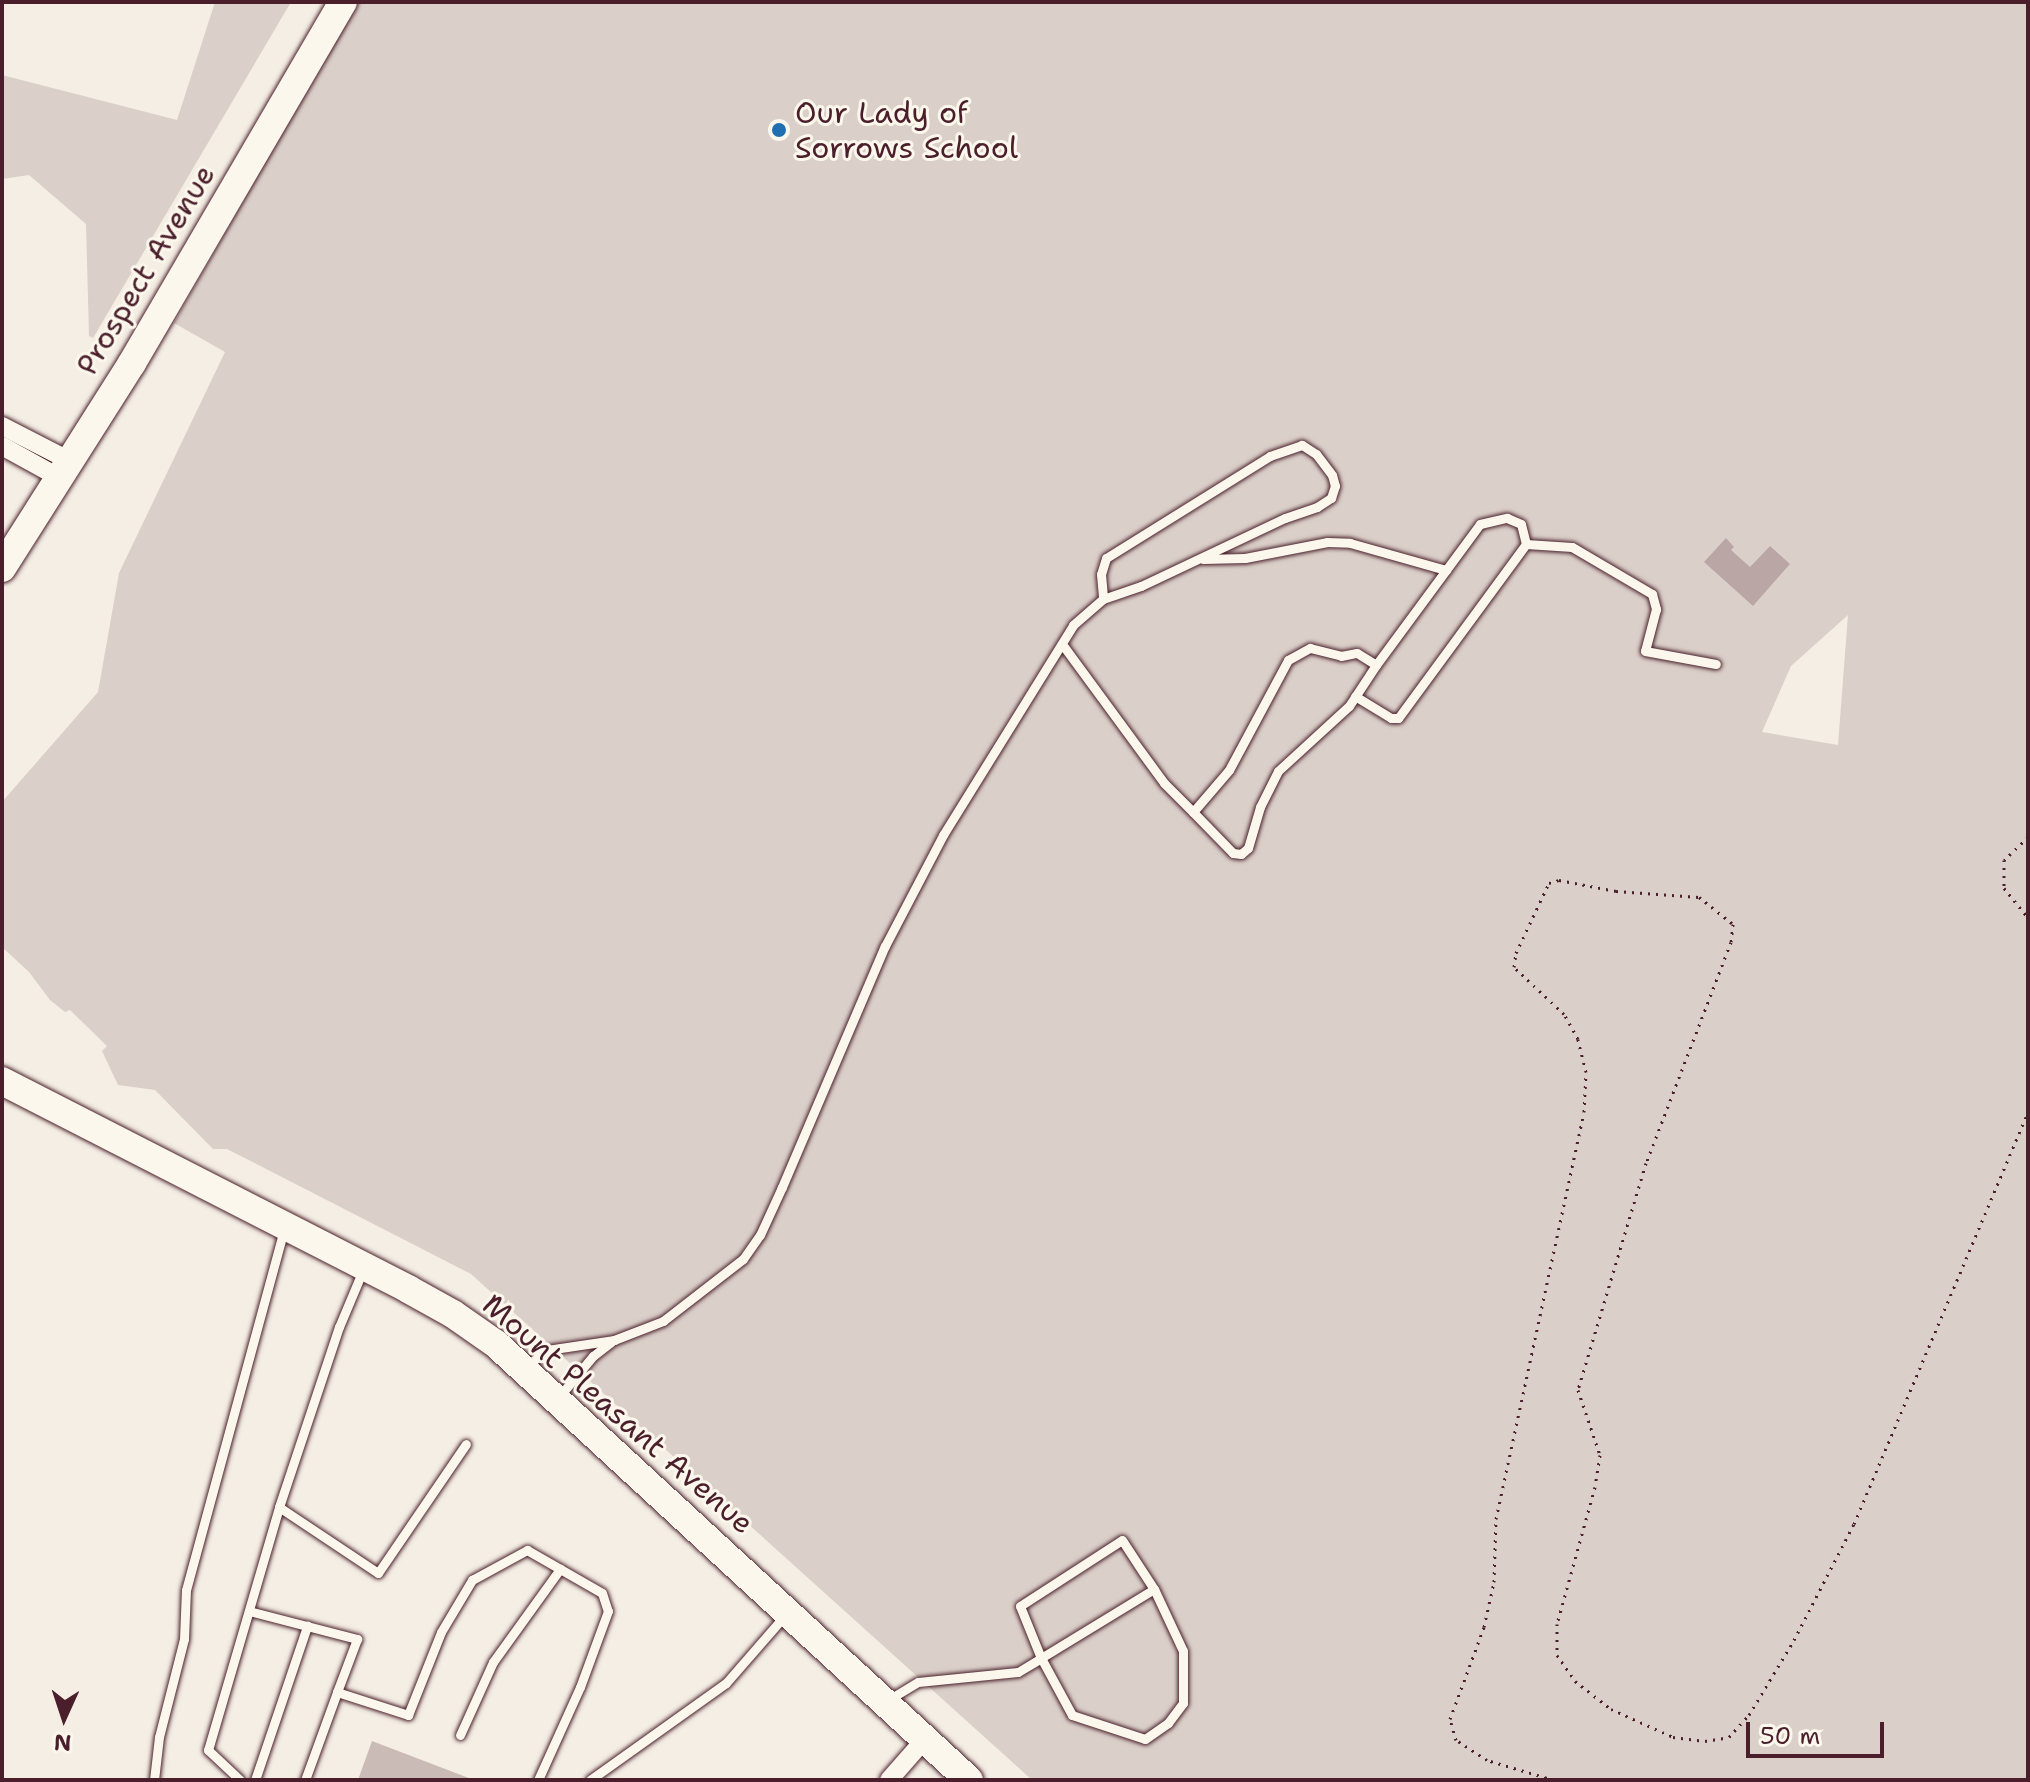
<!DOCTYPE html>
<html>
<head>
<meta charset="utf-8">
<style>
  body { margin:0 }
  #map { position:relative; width:2030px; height:1782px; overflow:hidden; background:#f4eee4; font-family:"Shantell Sans",sans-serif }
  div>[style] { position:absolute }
  .green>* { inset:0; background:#dbd0c9 }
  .water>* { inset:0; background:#baa7a5 }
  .building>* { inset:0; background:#cabbb6 }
  .path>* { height:3px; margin-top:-1.5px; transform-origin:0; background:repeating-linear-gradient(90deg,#4a1f2b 0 2px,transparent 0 8px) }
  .roads { filter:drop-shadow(0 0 2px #4a1f2b) drop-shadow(0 0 2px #4a1f2b) }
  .service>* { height:9px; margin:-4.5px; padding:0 4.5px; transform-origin:4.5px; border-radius:4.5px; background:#fbf7ec }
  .minor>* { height:18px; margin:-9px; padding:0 9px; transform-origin:9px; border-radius:9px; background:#fbf7ec }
  .primary>* { height:28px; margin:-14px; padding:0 14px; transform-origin:14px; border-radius:14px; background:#fbf7ec }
  .dots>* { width:22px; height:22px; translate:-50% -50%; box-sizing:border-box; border:4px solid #fbf7ec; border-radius:50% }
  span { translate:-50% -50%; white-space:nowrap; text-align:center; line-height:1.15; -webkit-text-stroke:6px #fbf7ec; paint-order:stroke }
  .poi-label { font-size:30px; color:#4a1f2b }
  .left { translate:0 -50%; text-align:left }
  .street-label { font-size:30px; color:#4a1f2b }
  .frame { position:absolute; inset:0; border:4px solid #4a1f2b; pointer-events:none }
  .north { position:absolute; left:24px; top:1678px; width:80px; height:80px; -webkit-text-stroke:6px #fbf7ec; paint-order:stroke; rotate:183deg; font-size:22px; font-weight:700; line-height:32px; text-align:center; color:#4a1f2b }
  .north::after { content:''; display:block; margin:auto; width:28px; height:36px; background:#4a1f2b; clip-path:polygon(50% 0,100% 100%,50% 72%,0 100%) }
  .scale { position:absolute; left:1746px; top:1722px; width:138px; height:36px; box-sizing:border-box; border:4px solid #4a1f2b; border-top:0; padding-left:10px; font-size:24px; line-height:28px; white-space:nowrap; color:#4a1f2b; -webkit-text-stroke:6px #fbf7ec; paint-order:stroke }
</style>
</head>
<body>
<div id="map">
  <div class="green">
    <div style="clip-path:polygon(215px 2px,291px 2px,93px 338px,89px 336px,86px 224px,29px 175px,2px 179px,2px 75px,177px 120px)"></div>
    <div style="clip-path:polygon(evenodd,356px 2px,2028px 2px,2028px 1780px,1032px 1780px,471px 1274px,227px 1149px,213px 1149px,155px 1090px,118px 1085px,102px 1051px,107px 1046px,70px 1010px,65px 1012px,50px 1000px,29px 972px,2px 947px,2px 802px,98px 692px,119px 573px,225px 352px,174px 323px,356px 2px,1848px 615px,1838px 745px,1762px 732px,1791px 666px,1848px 615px)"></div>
  </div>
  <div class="water">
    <div style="clip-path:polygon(1726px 538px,1734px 547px,1731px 550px,1750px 567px,1770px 546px,1790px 564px,1753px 606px,1704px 562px)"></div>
  </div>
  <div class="building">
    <div style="clip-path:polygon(372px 1741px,474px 1780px,358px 1780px)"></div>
  </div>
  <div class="path">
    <div style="left:2028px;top:837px;width:33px;rotate:136deg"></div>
    <div style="left:2004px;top:860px;width:28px;rotate:90deg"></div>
    <div style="left:2004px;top:888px;width:38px;rotate:51deg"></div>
    <div style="left:1554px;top:1780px;width:70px;rotate:-163.4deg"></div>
    <div style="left:1487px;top:1760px;width:37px;rotate:-147deg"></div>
    <div style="left:1456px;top:1740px;width:22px;rotate:-106deg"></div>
    <div style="left:1450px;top:1719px;width:98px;rotate:-69.7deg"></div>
    <div style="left:1484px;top:1627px;width:46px;rotate:-77.5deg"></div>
    <div style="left:1494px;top:1582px;width:63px;rotate:-88.2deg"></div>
    <div style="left:1496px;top:1519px;width:416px;rotate:-77.8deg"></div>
    <div style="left:1584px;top:1112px;width:40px;rotate:-87.1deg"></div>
    <div style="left:1586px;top:1072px;width:34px;rotate:-104deg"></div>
    <div style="left:1578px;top:1039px;width:29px;rotate:-119deg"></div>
    <div style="left:1564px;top:1014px;width:69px;rotate:-136.8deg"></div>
    <div style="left:1514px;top:967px;width:14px;rotate:-82deg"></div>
    <div style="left:1516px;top:953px;width:77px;rotate:-64.8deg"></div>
    <div style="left:1549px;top:883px;width:10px;rotate:-17deg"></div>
    <div style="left:1559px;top:880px;width:58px;rotate:10.9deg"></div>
    <div style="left:1616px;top:891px;width:83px;rotate:4.1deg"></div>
    <div style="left:1699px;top:897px;width:43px;rotate:38.5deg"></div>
    <div style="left:1733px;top:924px;width:18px;rotate:96deg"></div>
    <div style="left:1731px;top:942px;width:237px;rotate:111deg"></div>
    <div style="left:1646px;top:1163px;width:237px;rotate:106.7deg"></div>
    <div style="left:1578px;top:1390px;width:69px;rotate:71.3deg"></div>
    <div style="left:1600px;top:1455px;width:32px;rotate:99deg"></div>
    <div style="left:1595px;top:1487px;width:142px;rotate:105.5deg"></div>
    <div style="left:1557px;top:1624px;width:31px;rotate:90deg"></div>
    <div style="left:1557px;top:1655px;width:32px;rotate:55deg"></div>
    <div style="left:1575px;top:1681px;width:46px;rotate:37.9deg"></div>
    <div style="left:1611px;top:1709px;width:68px;rotate:24.3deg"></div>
    <div style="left:1673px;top:1737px;width:32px;rotate:7deg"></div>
    <div style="left:1705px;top:1741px;width:24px;rotate:-9deg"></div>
    <div style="left:1729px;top:1737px;width:30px;rotate:-48deg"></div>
    <div style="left:1749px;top:1715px;width:87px;rotate:-59deg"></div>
    <div style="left:1794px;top:1640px;width:131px;rotate:-62.7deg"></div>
    <div style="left:1854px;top:1524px;width:447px;rotate:-67.1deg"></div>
  </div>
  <div class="roads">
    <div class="service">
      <div style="left:1526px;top:544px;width:46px;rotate:3.7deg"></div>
      <div style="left:1572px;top:547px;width:93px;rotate:30.4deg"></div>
      <div style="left:1652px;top:594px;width:16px;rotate:75deg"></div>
      <div style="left:1656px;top:609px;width:43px;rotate:104.7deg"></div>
      <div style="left:1645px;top:651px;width:72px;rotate:10.4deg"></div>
      <div style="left:1203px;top:559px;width:42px;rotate:-1.4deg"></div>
      <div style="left:1245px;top:558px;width:84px;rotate:-11deg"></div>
      <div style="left:1327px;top:542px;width:23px;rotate:2deg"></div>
      <div style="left:1350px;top:543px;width:100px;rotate:15.7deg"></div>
      <div style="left:1062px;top:644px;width:172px;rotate:53.7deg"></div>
      <div style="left:1164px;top:783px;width:41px;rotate:45deg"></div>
      <div style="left:1193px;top:812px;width:55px;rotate:-49.4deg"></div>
      <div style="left:1229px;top:770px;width:125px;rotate:-61.8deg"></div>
      <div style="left:1288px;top:660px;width:25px;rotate:-29deg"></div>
      <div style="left:1310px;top:648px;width:32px;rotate:14deg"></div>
      <div style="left:1341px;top:656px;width:16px;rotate:-11deg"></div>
      <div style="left:1357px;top:653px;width:22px;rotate:32deg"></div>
      <div style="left:1193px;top:812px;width:57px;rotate:45.7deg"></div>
      <div style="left:1233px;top:853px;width:8px;rotate:7deg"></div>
      <div style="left:1241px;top:854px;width:9px;rotate:-41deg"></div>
      <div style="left:1248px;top:848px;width:43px;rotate:-73.7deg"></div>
      <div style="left:1260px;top:807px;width:40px;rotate:-63.4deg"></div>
      <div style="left:1278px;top:771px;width:96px;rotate:-42.5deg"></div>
      <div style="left:1349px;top:706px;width:49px;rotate:-56.6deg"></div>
      <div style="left:1376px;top:665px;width:175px;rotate:-53.6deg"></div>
      <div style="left:1480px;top:524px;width:28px;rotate:-13deg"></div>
      <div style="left:1507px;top:518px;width:15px;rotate:23deg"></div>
      <div style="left:1521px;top:524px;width:21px;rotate:76deg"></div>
      <div style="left:1526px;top:544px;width:216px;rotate:126.3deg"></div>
      <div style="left:1398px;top:718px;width:7px;rotate:180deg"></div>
      <div style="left:1391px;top:718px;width:42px;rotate:-148.6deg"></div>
      <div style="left:524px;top:1368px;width:29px;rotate:-38deg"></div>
      <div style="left:547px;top:1350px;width:68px;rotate:-8.5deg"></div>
      <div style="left:614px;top:1340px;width:53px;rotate:-21.2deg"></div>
      <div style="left:663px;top:1321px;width:101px;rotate:-37.8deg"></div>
      <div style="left:743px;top:1259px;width:29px;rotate:-55deg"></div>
      <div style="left:760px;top:1235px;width:53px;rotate:-65.4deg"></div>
      <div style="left:782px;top:1187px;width:262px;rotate:-66.9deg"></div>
      <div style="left:885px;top:946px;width:125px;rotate:-62.4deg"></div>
      <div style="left:943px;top:835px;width:247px;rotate:-58.2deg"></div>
      <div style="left:1073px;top:625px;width:40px;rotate:-41deg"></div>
      <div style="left:1103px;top:599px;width:40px;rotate:-18.9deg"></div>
      <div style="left:1141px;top:586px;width:159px;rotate:-25.3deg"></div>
      <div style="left:1285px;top:518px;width:34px;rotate:-19deg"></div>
      <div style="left:1317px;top:507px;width:17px;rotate:-33deg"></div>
      <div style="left:1331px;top:498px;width:13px;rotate:-72deg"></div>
      <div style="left:1335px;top:486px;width:11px;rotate:-105deg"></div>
      <div style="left:1332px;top:475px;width:26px;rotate:-127deg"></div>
      <div style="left:1316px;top:454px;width:17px;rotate:-147deg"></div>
      <div style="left:1302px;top:445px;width:34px;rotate:161deg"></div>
      <div style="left:1270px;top:456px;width:193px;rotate:148.1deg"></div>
      <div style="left:1106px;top:558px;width:17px;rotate:107deg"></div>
      <div style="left:1101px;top:574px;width:25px;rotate:85deg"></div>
      <div style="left:558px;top:1398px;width:55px;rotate:-50.2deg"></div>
      <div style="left:593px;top:1356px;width:23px;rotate:-38deg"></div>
      <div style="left:279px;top:1507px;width:119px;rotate:33.7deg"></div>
      <div style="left:378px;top:1573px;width:156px;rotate:-55.7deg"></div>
      <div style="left:249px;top:1611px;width:112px;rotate:14.5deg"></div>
      <div style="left:357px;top:1639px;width:57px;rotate:110.7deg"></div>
      <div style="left:888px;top:1700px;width:35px;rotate:-31deg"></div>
      <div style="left:918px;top:1682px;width:100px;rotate:-5.7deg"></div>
      <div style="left:1018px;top:1672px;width:27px;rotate:-31deg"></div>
      <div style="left:1041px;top:1658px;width:132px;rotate:-31.4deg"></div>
      <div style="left:1154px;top:1589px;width:68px;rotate:64.9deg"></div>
      <div style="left:1183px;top:1651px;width:52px;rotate:90deg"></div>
      <div style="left:1183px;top:1703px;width:25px;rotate:127deg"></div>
      <div style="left:1168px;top:1723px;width:28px;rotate:145deg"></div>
      <div style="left:1145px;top:1739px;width:77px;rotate:-161.8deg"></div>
      <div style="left:1072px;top:1715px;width:65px;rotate:-118.5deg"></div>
      <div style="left:1041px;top:1658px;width:56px;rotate:-112deg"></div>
      <div style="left:1020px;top:1606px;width:121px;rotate:-32.9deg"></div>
      <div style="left:1122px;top:1540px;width:59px;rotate:56.9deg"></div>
      <div style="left:460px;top:1735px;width:80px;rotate:-65.7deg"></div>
      <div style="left:493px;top:1662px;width:115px;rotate:-54.2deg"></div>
      <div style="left:154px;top:1780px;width:43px;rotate:-83.4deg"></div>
      <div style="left:159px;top:1737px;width:101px;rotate:-75.7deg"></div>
      <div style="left:184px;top:1639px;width:49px;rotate:-87.7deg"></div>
      <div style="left:186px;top:1590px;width:374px;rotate:-74.8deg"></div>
      <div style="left:240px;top:1780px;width:44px;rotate:-136.8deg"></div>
      <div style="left:208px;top:1750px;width:253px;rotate:-73.7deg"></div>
      <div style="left:279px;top:1507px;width:190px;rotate:-71.6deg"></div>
      <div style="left:339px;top:1327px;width:62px;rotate:-67.2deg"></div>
      <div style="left:255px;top:1780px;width:163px;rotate:-71.3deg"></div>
      <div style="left:305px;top:1780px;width:94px;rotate:-70deg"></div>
      <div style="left:337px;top:1692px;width:75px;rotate:17.9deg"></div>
      <div style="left:408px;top:1715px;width:89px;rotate:-68.3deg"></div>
      <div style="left:441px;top:1632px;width:61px;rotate:-59.2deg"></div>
      <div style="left:472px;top:1580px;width:63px;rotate:-28.6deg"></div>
      <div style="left:527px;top:1550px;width:86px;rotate:29.8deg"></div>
      <div style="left:602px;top:1593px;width:19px;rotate:72deg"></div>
      <div style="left:608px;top:1611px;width:81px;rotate:110.2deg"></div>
      <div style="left:580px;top:1687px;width:102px;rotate:114.3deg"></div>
      <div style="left:590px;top:1780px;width:167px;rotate:-35.5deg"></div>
      <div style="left:726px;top:1683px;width:91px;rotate:-49deg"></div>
    </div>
    <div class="minor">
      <div style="left:2px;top:426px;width:76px;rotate:27.2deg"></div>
      <div style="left:2px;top:446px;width:66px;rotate:28.9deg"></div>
      <div style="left:889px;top:1780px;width:55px;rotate:-48.7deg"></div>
    </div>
    <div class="primary">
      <div style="left:2px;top:568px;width:243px;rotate:-57.6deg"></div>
      <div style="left:132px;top:363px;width:418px;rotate:-59.7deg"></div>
      <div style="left:2px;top:1081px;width:456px;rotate:27.1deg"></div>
      <div style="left:408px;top:1289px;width:51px;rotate:29.1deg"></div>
      <div style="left:453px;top:1314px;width:52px;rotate:34.9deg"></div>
      <div style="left:496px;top:1344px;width:643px;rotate:42.67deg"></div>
    </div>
  </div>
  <div class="dots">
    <div style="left:779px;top:130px;background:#1f6fb2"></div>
  </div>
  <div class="poi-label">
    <span class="left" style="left:795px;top:130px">Our Lady of<br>Sorrows School</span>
  </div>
  <div class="street-label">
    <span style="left:146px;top:270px;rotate:-59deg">Prospect Avenue</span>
    <span style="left:618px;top:1414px;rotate:41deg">Mount Pleasant Avenue</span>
  </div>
  <div class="frame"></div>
  <div class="north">N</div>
  <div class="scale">50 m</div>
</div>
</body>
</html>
